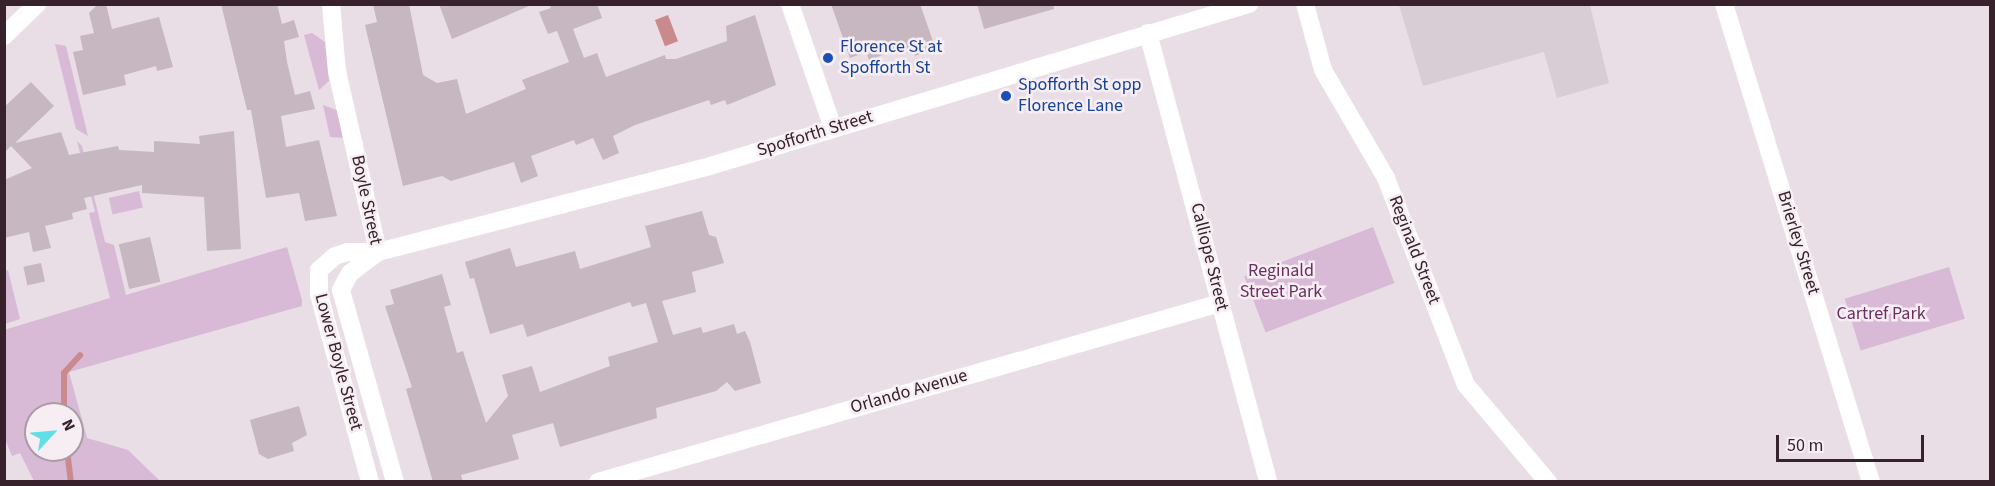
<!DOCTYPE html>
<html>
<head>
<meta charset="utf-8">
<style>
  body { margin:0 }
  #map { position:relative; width:1995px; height:486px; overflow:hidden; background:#e9dee5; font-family:"Source Sans 3",sans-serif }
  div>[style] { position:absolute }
  .built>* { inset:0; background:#d8cdd4 }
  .green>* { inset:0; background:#d8b9d6; transform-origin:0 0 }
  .water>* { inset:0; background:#ca8a8d; transform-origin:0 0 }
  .stream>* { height:6px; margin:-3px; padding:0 3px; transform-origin:3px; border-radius:3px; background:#ca8a8d }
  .building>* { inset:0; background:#c6b7c0; transform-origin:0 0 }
  .minor>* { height:18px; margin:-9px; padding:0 9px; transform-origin:9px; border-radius:9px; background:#fff }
  .dots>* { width:16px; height:16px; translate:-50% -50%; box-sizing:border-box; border:3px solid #f6eef3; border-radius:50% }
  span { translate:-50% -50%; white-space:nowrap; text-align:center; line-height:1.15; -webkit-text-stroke:5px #f6eef3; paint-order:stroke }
  .transit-label { font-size:18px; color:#164399 }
  .left { translate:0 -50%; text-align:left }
  .street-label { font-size:18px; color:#37212b }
  .park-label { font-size:18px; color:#6a2f5f }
  .frame { position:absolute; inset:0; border:6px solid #37212b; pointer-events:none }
  .north { position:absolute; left:24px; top:402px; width:60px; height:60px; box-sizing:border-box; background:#f6eef3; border:2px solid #aa9ca3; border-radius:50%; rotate:64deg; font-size:16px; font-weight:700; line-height:24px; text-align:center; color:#37212b }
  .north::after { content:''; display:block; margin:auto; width:21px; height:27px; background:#5fdfe6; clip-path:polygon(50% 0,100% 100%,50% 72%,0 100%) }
  .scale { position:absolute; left:1776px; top:435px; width:148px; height:27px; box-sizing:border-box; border:3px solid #37212b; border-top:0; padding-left:8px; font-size:18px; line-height:21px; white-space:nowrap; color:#37212b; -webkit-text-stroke:4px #f6eef3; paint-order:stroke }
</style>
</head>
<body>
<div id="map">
  <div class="built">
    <div style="clip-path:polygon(1399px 5px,1590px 5px,1609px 83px,1557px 98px,1544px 52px,1423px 86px)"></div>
  </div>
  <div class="green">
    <div style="clip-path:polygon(312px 33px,325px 42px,329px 81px,319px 90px,304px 35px)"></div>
    <div style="clip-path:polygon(55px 44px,66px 46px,88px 136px,76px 129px)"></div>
    <div style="clip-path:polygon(323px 105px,339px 111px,344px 138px,330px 137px)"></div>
    <div style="clip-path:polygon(evenodd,77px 141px,82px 146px,105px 242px,114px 245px,126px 295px,287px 247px,302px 300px,302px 306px,69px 372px,87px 438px,128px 450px,160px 481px,34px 481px,20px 453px,12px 456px,5px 439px,4px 330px,110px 298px,89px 213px,95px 212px,77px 141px,36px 414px,72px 414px,72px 450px,36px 450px,36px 414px)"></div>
    <div style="left:139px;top:191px;width:17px;height:31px;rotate:77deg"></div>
    <div style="left:1373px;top:227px;width:60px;height:138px;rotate:69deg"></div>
    <div style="left:1949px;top:267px;width:54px;height:109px;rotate:73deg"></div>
    <div style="clip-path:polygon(8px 270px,20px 319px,5px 324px,5px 271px)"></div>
  </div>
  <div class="water">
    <div style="left:668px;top:15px;width:28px;height:14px;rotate:69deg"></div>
  </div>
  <div class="stream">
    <div style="left:64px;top:414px;width:41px;rotate:-90deg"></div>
    <div style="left:64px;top:373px;width:24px;rotate:-48deg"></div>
    <div style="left:67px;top:450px;width:32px;rotate:83deg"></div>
  </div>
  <div class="building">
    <div style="clip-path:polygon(98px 4px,106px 4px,112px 29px,159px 17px,173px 67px,157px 71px,156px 66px,124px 75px,126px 85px,83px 95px,73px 52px,83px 50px,80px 36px,94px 33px,89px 13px)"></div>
    <div style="clip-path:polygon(221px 4px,277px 4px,282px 24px,294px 20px,299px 37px,284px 41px,287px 62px,295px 95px,310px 91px,315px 109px,281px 116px,286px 147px,319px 140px,337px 216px,305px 221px,299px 193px,266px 198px,251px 110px,247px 110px)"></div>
    <div style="clip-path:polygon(373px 4px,409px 4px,423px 75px,437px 83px,457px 79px,466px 114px,526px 89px,522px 80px,569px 62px,557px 31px,548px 34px,539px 12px,551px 8px,549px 4px,597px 4px,602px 18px,573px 29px,584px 58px,597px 53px,606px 77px,665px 55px,666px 59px,676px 59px,727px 41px,726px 26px,755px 15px,776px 85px,727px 105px,725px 100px,711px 105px,709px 100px,635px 125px,613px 136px,619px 153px,603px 160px,593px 138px,576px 145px,574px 140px,531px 156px,538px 176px,521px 183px,514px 162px,451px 181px,442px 176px,403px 186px,365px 25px,377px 22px)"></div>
    <div style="clip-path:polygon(439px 4px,529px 4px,529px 6px,452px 39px)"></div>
    <div style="clip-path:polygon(831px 4px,920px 4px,934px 44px,928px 46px,929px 50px,915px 56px,913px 50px,906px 53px,904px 47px,869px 60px,866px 52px,850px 58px)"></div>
    <div style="clip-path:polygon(977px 4px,1053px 4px,1054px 9px,984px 29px)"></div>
    <div style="clip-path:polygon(31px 82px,54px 106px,15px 143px,61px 132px,69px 155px,118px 146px,119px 150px,154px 152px,154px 141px,200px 144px,199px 136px,234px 131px,241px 249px,207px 251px,204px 197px,142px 193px,142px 185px,84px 198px,87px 209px,72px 213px,73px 219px,45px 226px,51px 248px,33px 252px,29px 232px,4px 238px,4px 180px,32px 168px,11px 146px,4px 153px,4px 107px)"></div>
    <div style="clip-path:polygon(702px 211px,709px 235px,716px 237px,724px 263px,692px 272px,696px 292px,662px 301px,673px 335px,701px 327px,703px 333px,734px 324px,737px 334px,745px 331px,750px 342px,761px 383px,735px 391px,727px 382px,716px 391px,656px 408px,657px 418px,560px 447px,553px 423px,512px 435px,519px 459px,461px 475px,463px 482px,433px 482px,406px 389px,412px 387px,385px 306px,394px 304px,390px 290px,442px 274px,451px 305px,444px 307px,457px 353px,463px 351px,486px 423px,508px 396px,502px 375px,532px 366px,540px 392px,610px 366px,608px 357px,658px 342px,646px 303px,632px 307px,630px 302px,527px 337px,523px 324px,490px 334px,474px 278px,470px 279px,465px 262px,510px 248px,516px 267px,575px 251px,580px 269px,651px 247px,645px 226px)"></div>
    <div style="left:150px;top:237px;width:46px;height:32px;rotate:77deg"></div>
    <div style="left:41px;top:263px;width:19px;height:18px;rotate:78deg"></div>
    <div style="clip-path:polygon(299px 406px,307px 435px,292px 443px,294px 451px,268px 459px,259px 454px,250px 420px)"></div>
  </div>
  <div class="minor">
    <div style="left:331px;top:4px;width:67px;rotate:84.9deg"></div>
    <div style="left:337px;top:71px;width:186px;rotate:77.2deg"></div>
    <div style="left:790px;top:4px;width:131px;rotate:70.9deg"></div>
    <div style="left:1305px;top:4px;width:68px;rotate:74.7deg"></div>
    <div style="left:1323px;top:70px;width:125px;rotate:59.7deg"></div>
    <div style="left:1386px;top:178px;width:222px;rotate:68.9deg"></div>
    <div style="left:1466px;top:385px;width:127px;rotate:49.8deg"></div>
    <div style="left:1724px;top:4px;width:500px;rotate:72.91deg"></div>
    <div style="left:1148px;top:33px;width:465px;rotate:75deg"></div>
    <div style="left:4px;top:36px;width:46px;rotate:-44.1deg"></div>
    <div style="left:378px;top:252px;width:35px;rotate:143deg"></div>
    <div style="left:350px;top:273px;width:19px;rotate:118deg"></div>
    <div style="left:341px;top:290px;width:199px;rotate:74.3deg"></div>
    <div style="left:370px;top:482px;width:195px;rotate:-105.2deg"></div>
    <div style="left:319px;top:294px;width:24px;rotate:-90deg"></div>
    <div style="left:319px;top:270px;width:21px;rotate:-41deg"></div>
    <div style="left:335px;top:256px;width:13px;rotate:-18deg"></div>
    <div style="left:347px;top:252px;width:31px"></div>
    <div style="left:378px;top:252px;width:343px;rotate:-14.5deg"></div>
    <div style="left:710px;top:166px;width:563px;rotate:-16.73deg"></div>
    <div style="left:598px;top:482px;width:647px;rotate:-16.05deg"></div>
  </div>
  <div class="dots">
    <div style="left:828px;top:58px;background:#1a4fb4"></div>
    <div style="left:1006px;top:96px;background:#1a4fb4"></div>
  </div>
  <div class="transit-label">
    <span class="left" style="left:840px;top:58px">Florence St at<br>Spofforth St</span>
    <span class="left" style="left:1018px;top:96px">Spofforth St opp<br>Florence Lane</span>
  </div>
  <div class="street-label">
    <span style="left:815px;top:134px;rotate:-17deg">Spofforth Street</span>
    <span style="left:366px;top:200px;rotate:78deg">Boyle Street</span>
    <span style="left:1798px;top:243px;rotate:73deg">Brierley Street</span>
    <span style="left:1414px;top:250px;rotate:69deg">Reginald Street</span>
    <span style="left:1209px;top:257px;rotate:76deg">Calliope Street</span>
    <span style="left:338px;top:362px;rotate:75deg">Lower Boyle Street</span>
    <span style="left:909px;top:392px;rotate:-16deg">Orlando Avenue</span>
  </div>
  <div class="park-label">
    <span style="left:1281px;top:282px">Reginald<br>Street Park</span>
    <span style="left:1881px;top:314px">Cartref Park</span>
  </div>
  <div class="frame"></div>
  <div class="north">N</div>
  <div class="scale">50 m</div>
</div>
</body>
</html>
